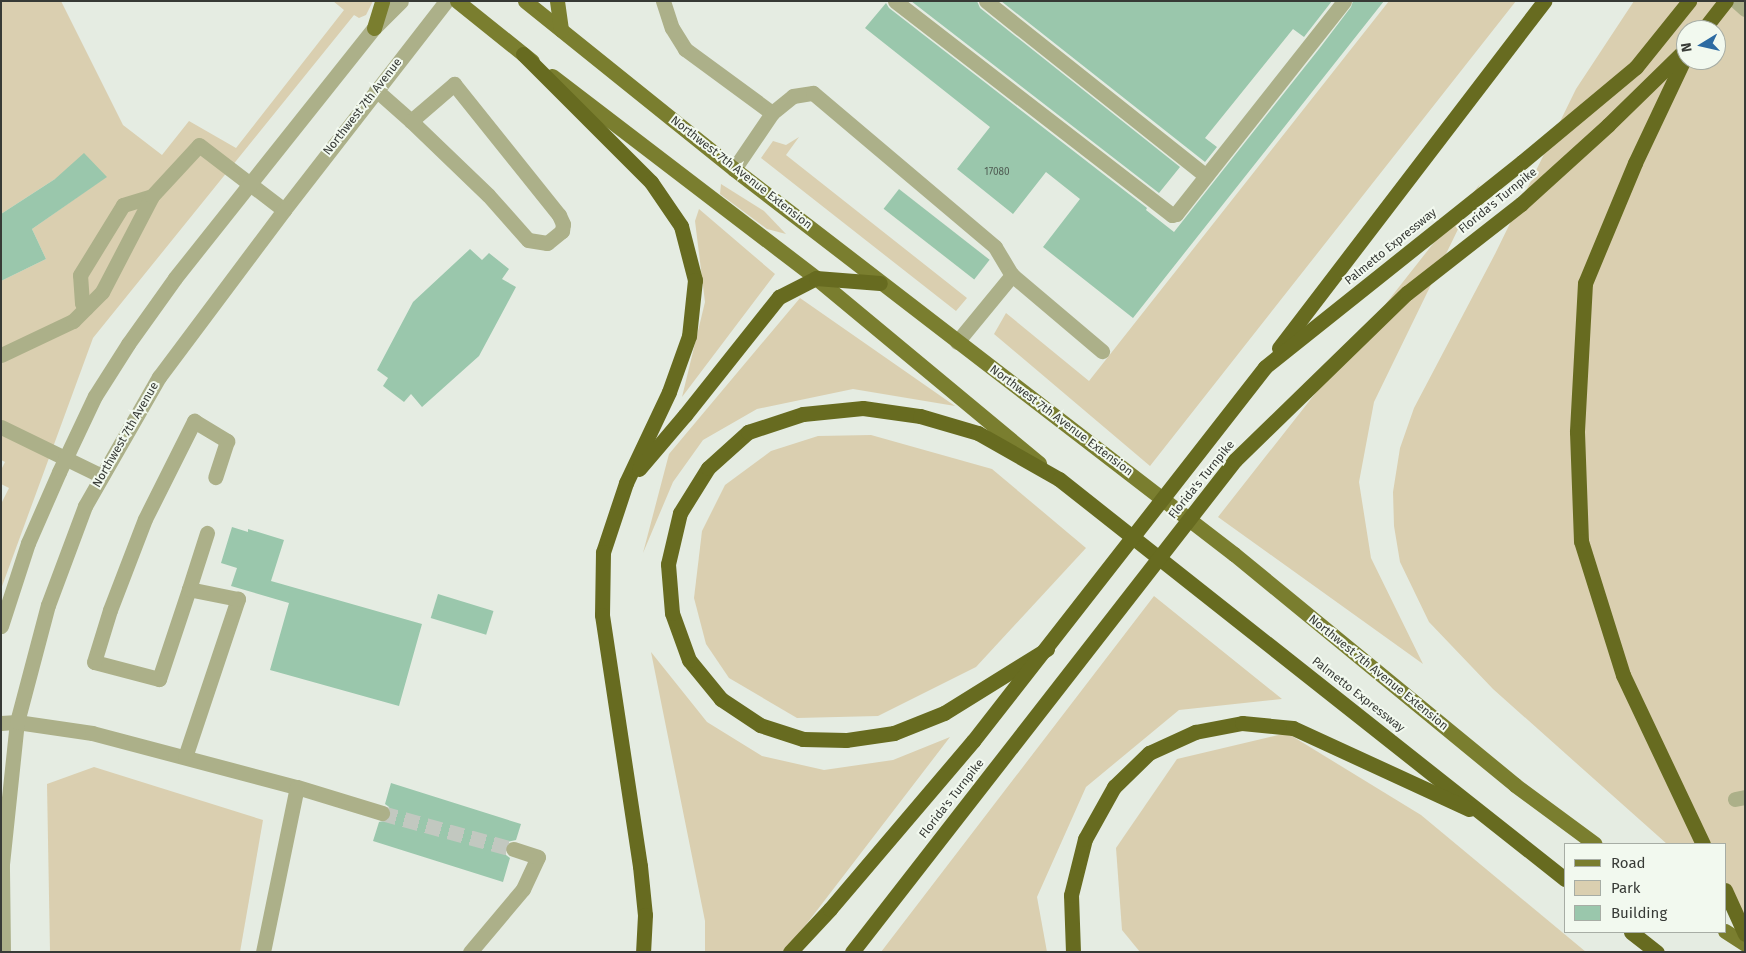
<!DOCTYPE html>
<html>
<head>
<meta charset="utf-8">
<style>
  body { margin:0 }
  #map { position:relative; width:1746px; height:953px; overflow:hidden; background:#e5ece2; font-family:"Fira Sans",sans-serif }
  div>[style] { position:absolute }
  .green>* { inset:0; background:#dacfb0 }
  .building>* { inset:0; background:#9ac7ac; transform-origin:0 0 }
  .minor-tunnel>* { height:15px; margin-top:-7.5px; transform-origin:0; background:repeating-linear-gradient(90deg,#c2c8c0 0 15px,transparent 0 23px) }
  .minor>* { height:15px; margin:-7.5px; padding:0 7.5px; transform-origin:7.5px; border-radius:7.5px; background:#acb089 }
  .major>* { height:15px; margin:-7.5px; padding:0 7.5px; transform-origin:7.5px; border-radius:7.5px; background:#7a7e2f }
  .highway>* { height:15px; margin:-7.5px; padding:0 7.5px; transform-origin:7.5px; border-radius:7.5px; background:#676b20 }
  span { translate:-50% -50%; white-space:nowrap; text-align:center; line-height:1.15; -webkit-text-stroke:4px #f2f9ef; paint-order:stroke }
  .number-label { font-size:10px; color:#505d54 }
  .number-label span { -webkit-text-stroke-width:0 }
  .street-label { font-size:12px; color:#373a36 }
  .frame { position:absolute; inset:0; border:2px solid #373a36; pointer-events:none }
  .legend { position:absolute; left:1564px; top:843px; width:162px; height:90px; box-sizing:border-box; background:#f2f9ef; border:1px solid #a7ada5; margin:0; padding:6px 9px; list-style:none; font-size:15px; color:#373a36 }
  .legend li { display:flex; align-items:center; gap:10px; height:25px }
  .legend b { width:25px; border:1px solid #a7ada5 }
  .north { position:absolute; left:1676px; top:20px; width:50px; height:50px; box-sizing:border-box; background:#f2f9ef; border:1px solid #a7ada5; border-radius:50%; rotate:261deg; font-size:14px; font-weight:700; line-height:20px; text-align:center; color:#373a36 }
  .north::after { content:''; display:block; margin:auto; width:18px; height:22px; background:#2d6ba2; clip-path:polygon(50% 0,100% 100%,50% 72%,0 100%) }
</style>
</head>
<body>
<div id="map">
  <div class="green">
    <div style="clip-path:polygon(1px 1px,61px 1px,123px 125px,162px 155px,189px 121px,236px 148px,344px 10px,333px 1px,373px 1px,366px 15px,359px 18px,354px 15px,93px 338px,1px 589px,1px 504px,9px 488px,1px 484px,1px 470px,5px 462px,1px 460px,1px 281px,46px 259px,32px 229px,106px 177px,55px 179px,1px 214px)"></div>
    <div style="clip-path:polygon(1389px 1px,1516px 1px,1150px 466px,994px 334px,1006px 313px,1089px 381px)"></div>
    <div style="clip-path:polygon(evenodd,1634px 1px,1745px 1px,1745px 914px,1725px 896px,1725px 844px,1667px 844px,1493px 689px,1429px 622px,1400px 562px,1394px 526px,1393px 492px,1400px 448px,1414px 408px,1495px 254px,1576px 89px,1634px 1px,1686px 30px,1716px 30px,1716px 60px,1686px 60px,1686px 30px)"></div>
    <div style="clip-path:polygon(799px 137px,786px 155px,967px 298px,956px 311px,761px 158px,773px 141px,786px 145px)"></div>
    <div style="clip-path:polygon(721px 184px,764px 211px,786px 234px,767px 229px,720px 194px)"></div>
    <div style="clip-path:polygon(1480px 184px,1374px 402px,1359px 482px,1371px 558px,1423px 664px,1218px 517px)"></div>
    <div style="clip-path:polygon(699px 209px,775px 274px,682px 397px,705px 302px,695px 221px)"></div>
    <div style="clip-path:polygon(800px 298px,955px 406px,853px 389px,757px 409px,703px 440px,673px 482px,643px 553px,669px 454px)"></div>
    <div style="clip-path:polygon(871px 435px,992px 469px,1086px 548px,976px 667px,878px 716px,797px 718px,729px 678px,706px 644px,694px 598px,702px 531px,725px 485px,771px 451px,818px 436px)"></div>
    <div style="clip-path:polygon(1154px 596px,1282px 699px,1179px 710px,1086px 787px,1037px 897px,1047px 952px,881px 952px)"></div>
    <div style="clip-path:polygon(651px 652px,707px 722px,762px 756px,824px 770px,893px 760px,950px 737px,785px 952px,705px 952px,705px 921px)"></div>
    <div style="clip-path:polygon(1287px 733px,1421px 815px,1586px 952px,1140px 952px,1122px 930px,1116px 848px,1177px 759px)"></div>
    <div style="clip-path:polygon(94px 767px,263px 820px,240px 952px,50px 952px,47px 784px)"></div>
  </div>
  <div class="building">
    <div style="clip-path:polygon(911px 1px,977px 1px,980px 8px,1180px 167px,1159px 193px)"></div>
    <div style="clip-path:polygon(1001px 1px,1332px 1px,1304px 37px,1293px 29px,1205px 138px,1217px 147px,1205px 162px)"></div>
    <div style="clip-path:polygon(1353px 1px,1384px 1px,1133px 318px,1043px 247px,1080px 199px,1046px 172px,1013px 214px,957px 169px,990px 127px,865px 28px,886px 3px,889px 8px,1147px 208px,1146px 210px,1174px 232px,1319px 49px,1351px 7px)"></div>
    <div style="clip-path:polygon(84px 153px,107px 177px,32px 229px,46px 259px,1px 281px,1px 214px,55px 179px)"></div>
    <div style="left:899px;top:189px;width:115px;height:25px;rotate:38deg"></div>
    <div style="clip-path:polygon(470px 249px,482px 260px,489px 253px,509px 269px,502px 279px,516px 287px,479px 356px,422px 407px,411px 394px,404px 402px,383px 386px,388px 378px,377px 370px,413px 302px)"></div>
    <div style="clip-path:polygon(232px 527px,248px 532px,248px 529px,284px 540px,271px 581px,422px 624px,399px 706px,270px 670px,289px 603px,231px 586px,237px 568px,221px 563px)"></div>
    <div style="left:438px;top:594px;width:58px;height:25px;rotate:17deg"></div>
    <div style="clip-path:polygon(391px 783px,521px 824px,516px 840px,507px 842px,504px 847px,506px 855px,510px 858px,503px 882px,373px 841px,379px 822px,388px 820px,391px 815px,389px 807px,385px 804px)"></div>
  </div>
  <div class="minor-tunnel">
    <div style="left:382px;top:813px;width:136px;rotate:15.4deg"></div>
  </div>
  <div class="minor">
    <div style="left:663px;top:1px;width:28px;rotate:72deg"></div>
    <div style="left:672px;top:28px;width:25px;rotate:58deg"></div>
    <div style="left:685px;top:49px;width:108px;rotate:36.3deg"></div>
    <div style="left:895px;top:1px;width:350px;rotate:37.7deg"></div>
    <div style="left:1172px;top:215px;width:4px;rotate:-14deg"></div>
    <div style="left:1176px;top:214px;width:271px;rotate:-51.7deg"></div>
    <div style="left:986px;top:1px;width:281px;rotate:38.5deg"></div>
    <div style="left:1736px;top:1px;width:12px;rotate:42deg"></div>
    <div style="left:376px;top:90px;width:47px;rotate:41.5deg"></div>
    <div style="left:411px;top:121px;width:57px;rotate:-40.7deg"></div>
    <div style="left:454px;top:84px;width:168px;rotate:51.3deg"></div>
    <div style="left:559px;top:215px;width:10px;rotate:66deg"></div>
    <div style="left:563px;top:224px;width:7px;rotate:98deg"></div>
    <div style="left:562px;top:231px;width:19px;rotate:141deg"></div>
    <div style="left:547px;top:243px;width:19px;rotate:-171deg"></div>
    <div style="left:528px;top:240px;width:60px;rotate:-131.6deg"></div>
    <div style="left:488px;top:195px;width:107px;rotate:-136.1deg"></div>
    <div style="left:734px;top:169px;width:68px;rotate:-55.8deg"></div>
    <div style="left:772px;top:113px;width:27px;rotate:-39deg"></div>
    <div style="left:793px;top:96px;width:20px;rotate:-9deg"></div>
    <div style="left:813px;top:93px;width:238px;rotate:40.2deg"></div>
    <div style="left:995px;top:247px;width:33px;rotate:59deg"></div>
    <div style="left:1012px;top:275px;width:118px;rotate:40.2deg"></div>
    <div style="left:86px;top:308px;width:6px;rotate:-129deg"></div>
    <div style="left:82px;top:303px;width:28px;rotate:-94deg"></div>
    <div style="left:80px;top:275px;width:82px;rotate:-58.4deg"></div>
    <div style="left:123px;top:205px;width:30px;rotate:-17deg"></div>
    <div style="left:957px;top:342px;width:87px;rotate:-50.6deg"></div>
    <div style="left:1px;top:355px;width:80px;rotate:-25.3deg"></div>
    <div style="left:73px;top:321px;width:41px;rotate:-45deg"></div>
    <div style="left:102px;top:292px;width:108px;rotate:-62.5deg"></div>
    <div style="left:152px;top:196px;width:69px;rotate:-47.3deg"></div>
    <div style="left:199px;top:145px;width:107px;rotate:37.4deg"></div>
    <div style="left:1px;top:427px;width:112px;rotate:25.9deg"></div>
    <div style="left:189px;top:589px;width:95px;rotate:108.4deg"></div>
    <div style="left:159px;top:679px;width:67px;rotate:-165.3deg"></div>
    <div style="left:94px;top:662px;width:54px;rotate:-72.9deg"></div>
    <div style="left:110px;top:610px;width:97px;rotate:-69deg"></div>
    <div style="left:145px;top:519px;width:110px;rotate:-63.4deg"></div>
    <div style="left:194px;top:421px;width:39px;rotate:31deg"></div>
    <div style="left:227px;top:441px;width:38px;rotate:108deg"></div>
    <div style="left:1px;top:626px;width:87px;rotate:-72deg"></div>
    <div style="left:28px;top:543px;width:77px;rotate:-66.4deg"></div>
    <div style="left:59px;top:472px;width:84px;rotate:-64.7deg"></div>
    <div style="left:95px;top:396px;width:62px;rotate:-57.6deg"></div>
    <div style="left:128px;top:344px;width:81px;rotate:-54.5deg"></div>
    <div style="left:175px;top:278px;width:320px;rotate:-51.5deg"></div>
    <div style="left:374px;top:28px;width:38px;rotate:-45deg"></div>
    <div style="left:1px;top:723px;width:16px;rotate:-4deg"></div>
    <div style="left:17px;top:722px;width:76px;rotate:8.3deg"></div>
    <div style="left:92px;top:733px;width:212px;rotate:14.8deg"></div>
    <div style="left:297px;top:787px;width:89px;rotate:17deg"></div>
    <div style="left:185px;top:757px;width:167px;rotate:-71.5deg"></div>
    <div style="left:238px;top:599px;width:50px;rotate:-168.5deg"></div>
    <div style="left:189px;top:589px;width:59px;rotate:-72.2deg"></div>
    <div style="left:1735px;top:799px;width:10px;rotate:-11deg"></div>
    <div style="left:3px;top:952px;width:88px;rotate:-90.7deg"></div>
    <div style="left:2px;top:864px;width:143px;rotate:-84deg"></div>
    <div style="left:17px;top:722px;width:121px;rotate:-75.2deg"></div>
    <div style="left:48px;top:605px;width:106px;rotate:-69.5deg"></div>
    <div style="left:85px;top:506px;width:149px;rotate:-60.2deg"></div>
    <div style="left:159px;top:377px;width:209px;rotate:-53.2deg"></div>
    <div style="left:284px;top:210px;width:264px;rotate:-52.2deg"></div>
    <div style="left:263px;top:952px;width:168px;rotate:-78.4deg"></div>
    <div style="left:470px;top:952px;width:82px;rotate:-49.9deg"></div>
    <div style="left:523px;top:889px;width:35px;rotate:-65deg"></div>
    <div style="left:538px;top:857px;width:26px;rotate:-162deg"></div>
  </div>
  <div class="major">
    <div style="left:457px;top:1px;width:96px;rotate:38.7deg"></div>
    <div style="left:525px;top:1px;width:268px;rotate:38.8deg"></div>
    <div style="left:734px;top:169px;width:631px;rotate:37.6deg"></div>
    <div style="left:1234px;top:554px;width:364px;rotate:39.4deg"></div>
    <div style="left:1515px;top:785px;width:99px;rotate:36.4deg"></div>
    <div style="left:557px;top:1px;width:29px;rotate:82deg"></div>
    <div style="left:374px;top:28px;width:28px;rotate:-73deg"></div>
    <div style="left:552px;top:76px;width:332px;rotate:37.4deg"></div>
    <div style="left:816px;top:278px;width:290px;rotate:39.7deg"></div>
    <div style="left:1725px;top:931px;width:24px;rotate:33deg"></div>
  </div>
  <div class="highway">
    <div style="left:1703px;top:30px;width:37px;rotate:-52deg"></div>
    <div style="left:523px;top:54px;width:181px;rotate:45deg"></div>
    <div style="left:651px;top:182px;width:53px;rotate:55.7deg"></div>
    <div style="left:681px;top:226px;width:56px;rotate:75.5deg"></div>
    <div style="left:695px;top:280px;width:56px;rotate:96.1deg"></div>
    <div style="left:689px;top:336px;width:59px;rotate:109.7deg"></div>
    <div style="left:669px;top:392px;width:101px;rotate:115.3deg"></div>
    <div style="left:626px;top:483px;width:73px;rotate:108.4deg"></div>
    <div style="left:603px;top:552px;width:63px;rotate:90.9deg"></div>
    <div style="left:602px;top:615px;width:254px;rotate:81.4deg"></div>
    <div style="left:640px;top:866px;width:49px;rotate:84.2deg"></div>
    <div style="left:645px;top:915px;width:37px;rotate:93deg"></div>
    <div style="left:1686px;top:55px;width:119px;rotate:115.3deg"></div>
    <div style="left:1635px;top:163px;width:130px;rotate:112.6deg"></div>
    <div style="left:1585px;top:283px;width:149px;rotate:93.1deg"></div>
    <div style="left:1577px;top:432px;width:109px;rotate:87.9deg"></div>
    <div style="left:1581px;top:541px;width:140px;rotate:72.6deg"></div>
    <div style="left:1623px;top:675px;width:187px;rotate:64.7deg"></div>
    <div style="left:1279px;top:348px;width:437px;rotate:-52.6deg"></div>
    <div style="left:639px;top:469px;width:71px;rotate:-49.6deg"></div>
    <div style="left:685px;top:415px;width:151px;rotate:-51.5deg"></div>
    <div style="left:779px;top:297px;width:42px;rotate:-27.2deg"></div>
    <div style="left:816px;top:278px;width:64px;rotate:4.5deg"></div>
    <div style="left:1047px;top:649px;width:121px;rotate:148.1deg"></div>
    <div style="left:944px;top:713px;width:54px;rotate:158.2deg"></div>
    <div style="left:894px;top:733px;width:49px;rotate:171.7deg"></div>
    <div style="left:846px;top:740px;width:43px;rotate:-178.7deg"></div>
    <div style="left:803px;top:739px;width:45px;rotate:-162deg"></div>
    <div style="left:760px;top:725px;width:47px;rotate:-146.3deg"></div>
    <div style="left:721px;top:699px;width:50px;rotate:-129.4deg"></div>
    <div style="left:689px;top:660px;width:50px;rotate:-109.9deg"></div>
    <div style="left:672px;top:613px;width:49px;rotate:-94.7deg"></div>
    <div style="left:668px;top:564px;width:52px;rotate:-76.8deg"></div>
    <div style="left:680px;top:513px;width:53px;rotate:-58.1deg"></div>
    <div style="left:708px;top:468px;width:54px;rotate:-42deg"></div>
    <div style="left:748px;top:432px;width:58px;rotate:-18.1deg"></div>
    <div style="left:803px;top:414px;width:60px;rotate:-5.7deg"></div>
    <div style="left:863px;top:408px;width:58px;rotate:8deg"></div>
    <div style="left:920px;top:416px;width:60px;rotate:16.3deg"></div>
    <div style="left:978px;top:433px;width:93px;rotate:29.6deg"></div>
    <div style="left:1059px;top:479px;width:645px;rotate:38.33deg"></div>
    <div style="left:1725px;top:890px;width:48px;rotate:65.6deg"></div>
    <div style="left:1631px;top:932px;width:33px;rotate:38deg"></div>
    <div style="left:790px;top:952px;width:59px;rotate:-47.1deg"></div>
    <div style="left:830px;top:909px;width:221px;rotate:-49.6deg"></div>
    <div style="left:973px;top:741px;width:474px;rotate:-52deg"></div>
    <div style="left:1265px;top:367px;width:329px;rotate:-38.6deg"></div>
    <div style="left:1522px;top:162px;width:148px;rotate:-39.8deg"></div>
    <div style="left:1636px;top:67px;width:85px;rotate:-51.2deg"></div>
    <div style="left:852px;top:952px;width:624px;rotate:-52.1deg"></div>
    <div style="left:1235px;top:460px;width:240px;rotate:-44.2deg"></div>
    <div style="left:1407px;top:293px;width:145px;rotate:-38deg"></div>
    <div style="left:1521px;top:204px;width:118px;rotate:-42.2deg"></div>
    <div style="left:1608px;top:125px;width:109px;rotate:-44.3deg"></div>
    <div style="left:1073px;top:952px;width:57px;rotate:-92deg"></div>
    <div style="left:1071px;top:895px;width:58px;rotate:-76deg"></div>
    <div style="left:1085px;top:839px;width:60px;rotate:-60.9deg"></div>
    <div style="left:1114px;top:787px;width:49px;rotate:-44.2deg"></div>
    <div style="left:1149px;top:753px;width:51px;rotate:-24.5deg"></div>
    <div style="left:1195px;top:732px;width:48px;rotate:-10.8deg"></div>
    <div style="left:1242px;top:723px;width:51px;rotate:5.6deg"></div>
    <div style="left:1293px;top:728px;width:194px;rotate:24.7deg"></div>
  </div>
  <div class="number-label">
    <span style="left:997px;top:173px">17080</span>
  </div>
  <div class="street-label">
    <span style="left:363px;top:107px;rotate:-52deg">Northwest 7th Avenue</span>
    <span style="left:741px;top:173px;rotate:38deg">Northwest 7th Avenue Extension</span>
    <span style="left:1498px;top:201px;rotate:-39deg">Florida's Turnpike</span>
    <span style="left:1391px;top:247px;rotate:-39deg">Palmetto Expressway</span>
    <span style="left:1061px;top:421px;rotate:37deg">Northwest 7th Avenue Extension</span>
    <span style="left:126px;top:435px;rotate:-60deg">Northwest 7th Avenue</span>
    <span style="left:1202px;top:480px;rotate:-51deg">Florida's Turnpike</span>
    <span style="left:1378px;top:673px;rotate:39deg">Northwest 7th Avenue Extension</span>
    <span style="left:1358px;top:695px;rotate:38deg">Palmetto Expressway</span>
    <span style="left:952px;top:799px;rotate:-52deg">Florida's Turnpike</span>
  </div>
  <div class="frame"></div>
  <ul class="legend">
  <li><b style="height:6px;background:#7a7e2f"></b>Road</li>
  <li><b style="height:14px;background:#dacfb0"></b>Park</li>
  <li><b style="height:14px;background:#9ac7ac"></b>Building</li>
  </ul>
  <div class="north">N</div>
</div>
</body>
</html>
